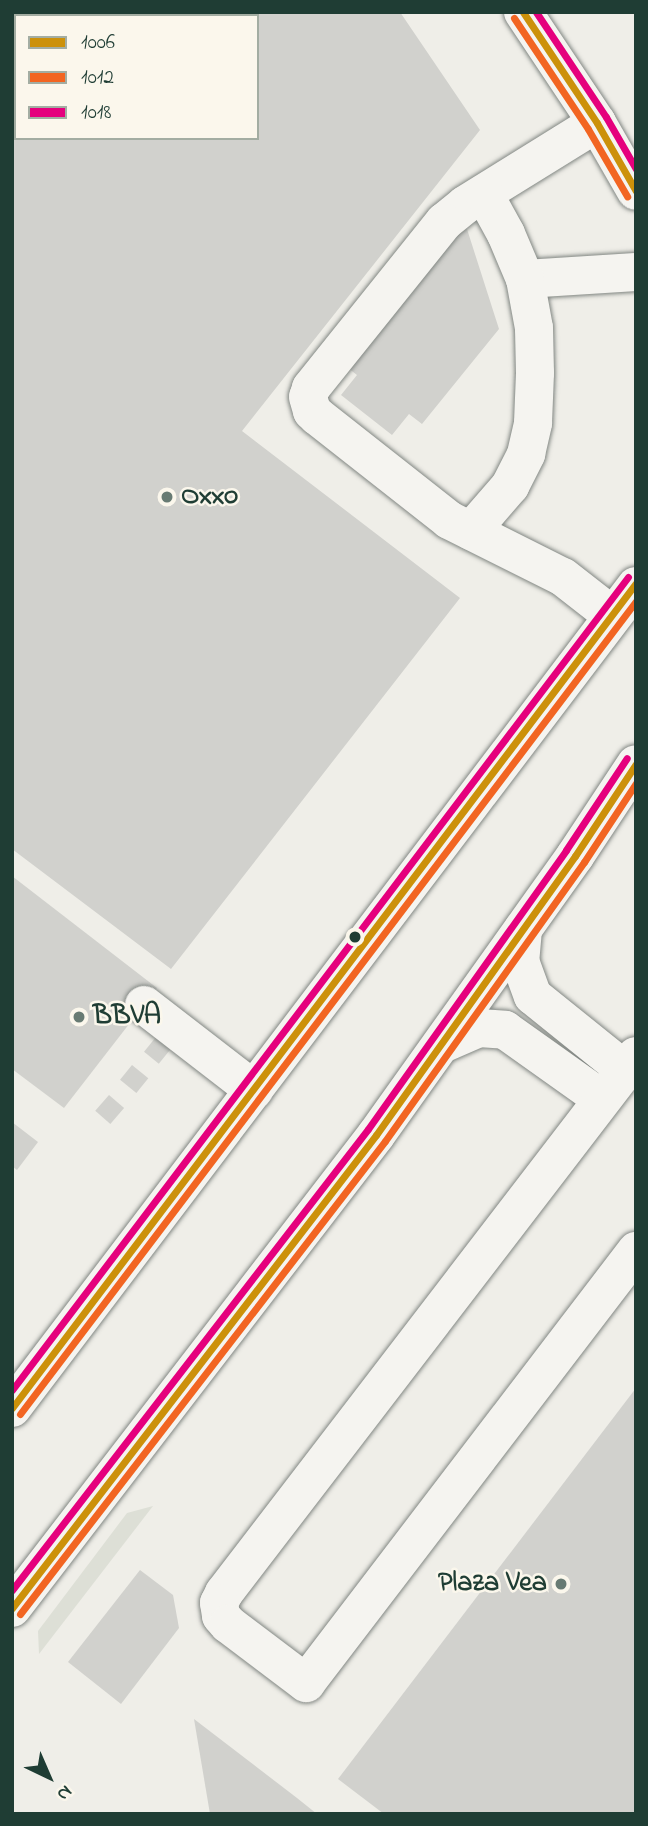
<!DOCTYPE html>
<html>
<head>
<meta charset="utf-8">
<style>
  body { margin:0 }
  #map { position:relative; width:648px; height:1826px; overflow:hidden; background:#efeee8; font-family:"Indie Flower",sans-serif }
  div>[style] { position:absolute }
  .green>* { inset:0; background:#dddfd6 }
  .building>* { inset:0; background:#d1d1cd; transform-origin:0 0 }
  .roads { filter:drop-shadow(0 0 2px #828783) drop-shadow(0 0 2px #828783) }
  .minor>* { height:38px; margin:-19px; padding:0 19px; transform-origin:19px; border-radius:19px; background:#f5f4f0 }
  .major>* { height:38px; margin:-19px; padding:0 19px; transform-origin:19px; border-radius:19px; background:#f5f4f0 }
  .bus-1>* { height:7px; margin:-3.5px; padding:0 3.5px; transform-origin:3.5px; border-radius:3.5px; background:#cc910a }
  .bus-2>* { height:7px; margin:-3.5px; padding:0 3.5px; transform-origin:3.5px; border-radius:3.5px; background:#f26522 }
  .bus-3>* { height:7px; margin:-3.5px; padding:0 3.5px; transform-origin:3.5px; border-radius:3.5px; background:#e5007d }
  .dots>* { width:19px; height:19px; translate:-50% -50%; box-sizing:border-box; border:4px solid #fbf7ec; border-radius:50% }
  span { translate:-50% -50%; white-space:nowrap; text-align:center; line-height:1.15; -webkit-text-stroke:5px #fbf7ec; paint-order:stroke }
  .poi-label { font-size:28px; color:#1f3d34; font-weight:700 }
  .left { translate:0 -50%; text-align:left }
  .right { translate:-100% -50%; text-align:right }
  .frame { position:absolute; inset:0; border:14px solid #1f3d34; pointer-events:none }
  .legend { position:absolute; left:14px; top:14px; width:245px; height:126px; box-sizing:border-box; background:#fbf7ec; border:2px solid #a3ada2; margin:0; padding:9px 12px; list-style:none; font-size:21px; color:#1f3d34 }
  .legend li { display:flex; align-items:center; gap:14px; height:35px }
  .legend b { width:35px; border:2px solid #a3ada2 }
  .north { position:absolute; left:14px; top:1742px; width:70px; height:70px; -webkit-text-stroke:5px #fbf7ec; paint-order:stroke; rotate:136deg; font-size:19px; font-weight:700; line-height:28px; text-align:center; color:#1f3d34 }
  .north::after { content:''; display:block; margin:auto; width:24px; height:32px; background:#1f3d34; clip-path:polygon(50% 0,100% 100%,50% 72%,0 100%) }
</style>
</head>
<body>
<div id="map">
  <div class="green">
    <div style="clip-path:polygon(153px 1506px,39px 1654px,38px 1631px,127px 1513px)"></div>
  </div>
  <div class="building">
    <div style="clip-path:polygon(evenodd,12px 12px,400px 12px,480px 130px,242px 431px,460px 598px,171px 969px,12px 849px,12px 12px,16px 16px,257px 16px,257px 138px,16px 138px,16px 16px)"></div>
    <div style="clip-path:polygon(467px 229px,499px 329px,422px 424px,409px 414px,392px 435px,341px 395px,357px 375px,348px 368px,456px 232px)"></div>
    <div style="clip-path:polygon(12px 876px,157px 988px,64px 1108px,12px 1069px)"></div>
    <div style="left:156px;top:1037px;width:19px;height:19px;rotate:39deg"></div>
    <div style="left:132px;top:1065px;width:21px;height:19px;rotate:39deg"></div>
    <div style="left:109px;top:1095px;width:20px;height:21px;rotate:41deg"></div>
    <div style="clip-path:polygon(12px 1122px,38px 1142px,17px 1170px,12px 1166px)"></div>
    <div style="clip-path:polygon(636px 1388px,636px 1814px,384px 1814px,338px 1779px)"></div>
    <div style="clip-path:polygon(140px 1570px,173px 1595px,179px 1628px,121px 1704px,68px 1662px)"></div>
    <div style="clip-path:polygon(194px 1719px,297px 1798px,317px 1814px,210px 1814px)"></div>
  </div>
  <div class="roads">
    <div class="minor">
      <div style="left:597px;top:123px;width:155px;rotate:148.2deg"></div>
      <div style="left:465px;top:205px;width:27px;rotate:141deg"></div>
      <div style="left:444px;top:222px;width:213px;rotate:128.7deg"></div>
      <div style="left:311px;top:388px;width:9px;rotate:108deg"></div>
      <div style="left:308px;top:397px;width:15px;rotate:74deg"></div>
      <div style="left:312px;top:411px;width:7px;rotate:45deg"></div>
      <div style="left:317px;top:416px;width:168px;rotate:38.2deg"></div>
      <div style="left:449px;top:520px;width:127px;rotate:26.6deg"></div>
      <div style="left:563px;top:577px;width:63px;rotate:38deg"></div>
      <div style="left:525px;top:279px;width:111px;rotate:-3.6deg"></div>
      <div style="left:471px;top:531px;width:60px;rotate:-49.1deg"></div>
      <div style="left:510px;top:486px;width:36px;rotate:-63deg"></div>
      <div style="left:526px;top:454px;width:32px;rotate:-77deg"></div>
      <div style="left:533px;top:423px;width:50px;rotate:-87.7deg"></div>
      <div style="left:535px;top:373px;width:45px;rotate:-91.3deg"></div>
      <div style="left:534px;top:328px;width:50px;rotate:-100.4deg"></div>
      <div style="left:525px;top:279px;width:49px;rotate:-112.9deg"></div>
      <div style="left:506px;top:234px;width:46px;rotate:-118.8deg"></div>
      <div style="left:523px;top:929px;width:32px;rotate:95deg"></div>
      <div style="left:520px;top:961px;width:37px;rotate:70deg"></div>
      <div style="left:533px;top:996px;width:118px;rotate:38.8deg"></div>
      <div style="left:144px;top:1005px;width:139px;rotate:37.7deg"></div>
      <div style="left:442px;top:1044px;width:40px;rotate:-23.4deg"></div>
      <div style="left:479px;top:1028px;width:26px;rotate:4deg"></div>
      <div style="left:505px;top:1030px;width:119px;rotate:35.4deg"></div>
      <div style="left:636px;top:1056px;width:677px;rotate:127.5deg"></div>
      <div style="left:224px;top:1593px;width:11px;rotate:117deg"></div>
      <div style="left:219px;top:1603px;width:13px;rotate:81deg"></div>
      <div style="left:221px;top:1616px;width:11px;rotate:49deg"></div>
      <div style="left:228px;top:1624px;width:98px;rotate:37.1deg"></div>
      <div style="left:306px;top:1683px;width:544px;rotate:-52.62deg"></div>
    </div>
    <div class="major">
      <div style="left:523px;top:12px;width:133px;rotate:56.3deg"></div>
      <div style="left:597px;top:123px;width:78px;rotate:60.2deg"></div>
      <div style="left:12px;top:1408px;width:1032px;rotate:-52.8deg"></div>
      <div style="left:12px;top:1608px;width:597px;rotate:-52.42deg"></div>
      <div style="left:376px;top:1135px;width:343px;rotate:-54.5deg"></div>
      <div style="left:575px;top:856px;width:110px;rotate:-56.5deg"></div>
    </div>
  </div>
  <div class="bus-1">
    <div style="left:523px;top:12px;width:133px;rotate:56.3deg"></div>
    <div style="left:597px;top:123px;width:78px;rotate:60.2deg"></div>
    <div style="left:12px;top:1408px;width:1034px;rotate:-52.9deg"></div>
    <div style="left:12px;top:1608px;width:597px;rotate:-52.42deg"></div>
    <div style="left:376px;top:1135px;width:343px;rotate:-54.5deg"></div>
    <div style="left:575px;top:856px;width:110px;rotate:-56.5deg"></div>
  </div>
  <div class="bus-2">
    <div style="left:514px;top:18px;width:133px;rotate:56.3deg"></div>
    <div style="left:588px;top:129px;width:78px;rotate:59.8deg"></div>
    <div style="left:20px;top:1414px;width:1020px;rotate:-52.85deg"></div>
    <div style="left:20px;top:1614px;width:597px;rotate:-52.34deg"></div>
    <div style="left:385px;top:1141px;width:343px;rotate:-54.5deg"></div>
    <div style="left:584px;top:862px;width:95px;rotate:-56.6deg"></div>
  </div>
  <div class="bus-3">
    <div style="left:536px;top:12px;width:126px;rotate:56.3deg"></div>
    <div style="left:606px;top:117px;width:60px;rotate:60deg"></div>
    <div style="left:12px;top:1390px;width:1020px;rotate:-52.85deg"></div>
    <div style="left:12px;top:1590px;width:582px;rotate:-52.32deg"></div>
    <div style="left:368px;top:1129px;width:342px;rotate:-54.6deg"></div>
    <div style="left:566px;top:850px;width:110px;rotate:-56.5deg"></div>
  </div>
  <div class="dots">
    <div style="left:167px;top:497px;background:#687b73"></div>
    <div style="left:355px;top:937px;background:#1f3d34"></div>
    <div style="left:79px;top:1017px;background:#687b73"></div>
    <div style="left:561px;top:1584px;background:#687b73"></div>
  </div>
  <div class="poi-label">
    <span class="left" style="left:181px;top:497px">Oxxo</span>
    <span class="left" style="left:93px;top:1017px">BBVA</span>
    <span class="right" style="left:547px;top:1584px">Plaza Vea</span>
  </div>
  <div class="frame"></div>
  <ul class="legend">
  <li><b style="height:9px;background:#cc910a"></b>1006</li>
  <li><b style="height:9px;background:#f26522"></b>1012</li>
  <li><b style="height:9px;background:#e5007d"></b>1018</li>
  </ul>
  <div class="north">N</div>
</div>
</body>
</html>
